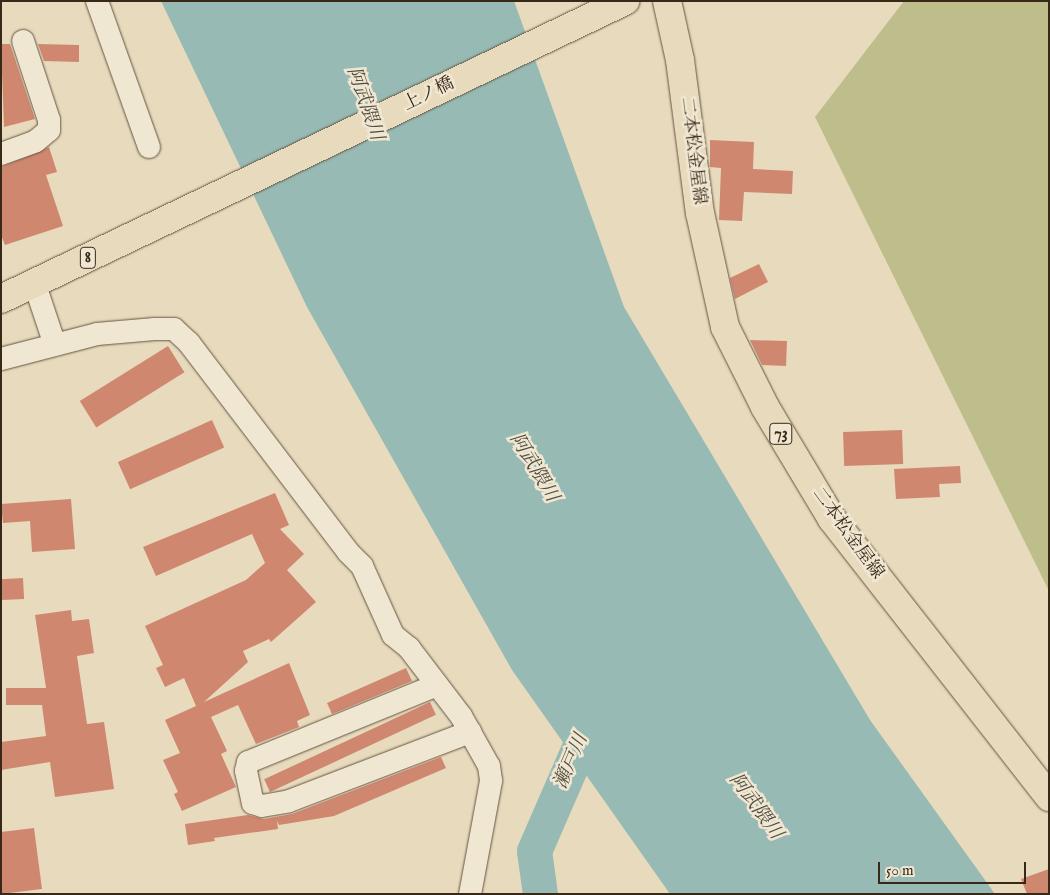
<!DOCTYPE html>
<html>
<head>
<meta charset="utf-8">
<style>
  body { margin:0 }
  #map { position:relative; width:1050px; height:895px; overflow:hidden; background:#e8dabc; font-family:"IM FELL English","Noto Serif JP",serif }
  div>[style] { position:absolute }
  .green>* { inset:0; background:#bebd8c }
  .water>* { inset:0; background:#97bab4 }
  .river>* { height:35px; margin:-17.5px; padding:0 17.5px; transform-origin:17.5px; border-radius:17.5px; background:#97bab4 }
  .building>* { inset:0; background:#cf8770; transform-origin:0 0 }
  .roads { filter:drop-shadow(0 0 1px #645440) drop-shadow(0 0 1px #645440) }
  .minor>* { height:22px; margin:-11px; padding:0 11px; transform-origin:11px; border-radius:11px; background:#f0e7d3 }
  .primary>* { height:28px; margin:-14px; padding:0 14px; transform-origin:14px; border-radius:14px; background:#e8dabc }
  span { translate:-50% -50%; white-space:nowrap; text-align:center; line-height:1.15; -webkit-text-stroke:5px #f0e7d3; paint-order:stroke }
  .shield-label span { padding:1px 4px; background:#f0e7d3; border:1px solid; border-radius:4px; -webkit-text-stroke-width:0 }
  .shield-label { font-size:16px; color:#382817; font-weight:700 }
  .street-label { font-size:18px; color:#382817 }
  .water-label { font-size:19px; color:#504c3e; font-style:italic }
  .frame { position:absolute; inset:0; border:2px solid #382817; pointer-events:none }
  .scale { position:absolute; left:878px; top:862px; width:148px; height:22px; box-sizing:border-box; border:2px solid #382817; border-top:0; padding-left:6px; font-size:15px; line-height:18px; white-space:nowrap; color:#382817; -webkit-text-stroke:4px #f0e7d3; paint-order:stroke }
</style>
</head>
<body>
<div id="map">
  <div class="green">
    <div style="clip-path:polygon(904px 1px,1049px 1px,1049px 591px,815px 117px)"></div>
  </div>
  <div class="water">
    <div style="clip-path:polygon(161px 1px,514px 1px,624px 307px,870px 720px,995px 894px,670px 894px,512px 670px,307px 307px)"></div>
  </div>
  <div class="river">
    <div style="left:540px;top:894px;width:43px;rotate:-97.9deg"></div>
    <div style="left:534px;top:851px;width:150px;rotate:-66.5deg"></div>
  </div>
  <div class="building">
    <div style="clip-path:polygon(1px 44px,10px 44px,35px 119px,4px 127px)"></div>
    <div style="clip-path:polygon(38px 44px,79px 45px,79px 62px,44px 61px)"></div>
    <div style="clip-path:polygon(710px 140px,754px 142px,753px 169px,793px 171px,792px 194px,744px 192px,742px 221px,719px 220px,721px 168px,710px 167px)"></div>
    <div style="clip-path:polygon(49px 147px,57px 172px,46px 175px,63px 226px,5px 245px,1px 235px,1px 167px)"></div>
    <div style="clip-path:polygon(759px 264px,768px 282px,735px 299px,730px 278px)"></div>
    <div style="clip-path:polygon(750px 340px,787px 341px,786px 366px,762px 365px)"></div>
    <div style="left:168px;top:346px;width:31px;height:104px;rotate:58deg"></div>
    <div style="left:212px;top:420px;width:30px;height:103px;rotate:66deg"></div>
    <div style="left:902px;top:430px;width:34px;height:59px;rotate:88deg"></div>
    <div style="clip-path:polygon(960px 466px,961px 483px,939px 484px,940px 497px,896px 499px,894px 469px)"></div>
    <div style="clip-path:polygon(275px 493px,289px 525px,280px 529px,304px 554px,287px 570px,316px 602px,271px 642px,269px 639px,243px 651px,248px 662px,204px 702px,289px 663px,310px 715px,297px 721px,299px 727px,256px 744px,238px 705px,211px 717px,227px 751px,221px 754px,236px 787px,182px 811px,174px 794px,178px 792px,163px 760px,180px 753px,165px 720px,196px 706px,184px 678px,165px 687px,156px 668px,163px 665px,145px 626px,246px 580px,265px 563px,252px 534px,156px 576px,143px 547px)"></div>
    <div style="clip-path:polygon(71px 499px,75px 549px,32px 552px,30px 521px,3px 523px,1px 504px)"></div>
    <div style="left:23px;top:578px;width:21px;height:22px;rotate:87deg"></div>
    <div style="clip-path:polygon(71px 610px,72px 621px,89px 619px,94px 653px,77px 656px,87px 724px,104px 722px,114px 789px,55px 797px,50px 762px,1px 770px,1px 742px,46px 736px,42px 705px,6px 705px,6px 688px,46px 688px,35px 615px)"></div>
    <div style="clip-path:polygon(406px 668px,412px 681px,332px 714px,327px 703px)"></div>
    <div style="left:430px;top:702px;width:14px;height:183px;rotate:65deg"></div>
    <div style="clip-path:polygon(441px 757px,446px 768px,334px 816px,279px 825px,277px 821px,278px 829px,214px 838px,215px 841px,188px 845px,185px 824px,248px 815px,264px 819px,292px 814px)"></div>
    <div style="clip-path:polygon(34px 828px,42px 889px,1px 894px,1px 832px)"></div>
    <div style="clip-path:polygon(1049px 869px,1049px 894px,1027px 894px,1021px 879px)"></div>
  </div>
  <div class="roads">
    <div class="minor">
      <div style="left:97px;top:1px;width:155px;rotate:70.4deg"></div>
      <div style="left:1px;top:154px;width:37px;rotate:-20deg"></div>
      <div style="left:36px;top:141px;width:17px;rotate:-40deg"></div>
      <div style="left:49px;top:130px;width:10px;rotate:-90deg"></div>
      <div style="left:49px;top:120px;width:83px;rotate:-108.2deg"></div>
      <div style="left:34px;top:282px;width:66px;rotate:71.6deg"></div>
      <div style="left:1px;top:359px;width:99px;rotate:-14.6deg"></div>
      <div style="left:97px;top:334px;width:58px;rotate:-4.9deg"></div>
      <div style="left:155px;top:329px;width:19px"></div>
      <div style="left:174px;top:329px;width:21px;rotate:43deg"></div>
      <div style="left:189px;top:343px;width:263px;rotate:52.7deg"></div>
      <div style="left:348px;top:552px;width:20px;rotate:45deg"></div>
      <div style="left:362px;top:566px;width:76px;rotate:65.8deg"></div>
      <div style="left:393px;top:635px;width:21px;rotate:39deg"></div>
      <div style="left:409px;top:648px;width:86px;rotate:52.6deg"></div>
      <div style="left:461px;top:716px;width:57px;rotate:60.8deg"></div>
      <div style="left:489px;top:766px;width:15px;rotate:82deg"></div>
      <div style="left:491px;top:781px;width:115px;rotate:100.5deg"></div>
      <div style="left:437px;top:685px;width:204px;rotate:157.8deg"></div>
      <div style="left:248px;top:762px;width:9px;rotate:103deg"></div>
      <div style="left:246px;top:771px;width:33px;rotate:78deg"></div>
      <div style="left:253px;top:803px;width:9px;rotate:18deg"></div>
      <div style="left:262px;top:806px;width:27px;rotate:-10deg"></div>
      <div style="left:289px;top:801px;width:194px;rotate:-20.9deg"></div>
    </div>
    <div class="primary">
      <div style="left:667px;top:1px;width:60px;rotate:77.6deg"></div>
      <div style="left:680px;top:60px;width:154px;rotate:82.6deg"></div>
      <div style="left:700px;top:213px;width:117px;rotate:77.6deg"></div>
      <div style="left:725px;top:327px;width:89px;rotate:63.4deg"></div>
      <div style="left:765px;top:407px;width:131px;rotate:59.1deg"></div>
      <div style="left:832px;top:519px;width:353px;rotate:52deg"></div>
      <div style="left:1px;top:299px;width:692px;rotate:-25.53deg"></div>
    </div>
  </div>
  <div class="shield-label">
    <span style="left:88px;top:258px">8</span>
    <span style="left:781px;top:434px">73</span>
  </div>
  <div class="street-label">
    <span style="left:429px;top:95px;rotate:-26deg">上ノ橋</span>
    <span style="left:692px;top:151px;rotate:83deg">二本松金屋線</span>
    <span style="left:847px;top:534px;rotate:54deg">二本松金屋線</span>
  </div>
  <div class="water-label">
    <span style="left:364px;top:104px;rotate:71deg">阿武隈川</span>
    <span style="left:533px;top:468px;rotate:59deg">阿武隈川</span>
    <span style="left:572px;top:762px;rotate:-67deg">瀬戸川</span>
    <span style="left:755px;top:807px;rotate:54deg">阿武隈川</span>
  </div>
  <div class="frame"></div>
  <div class="scale">50 m</div>
</div>
</body>
</html>
